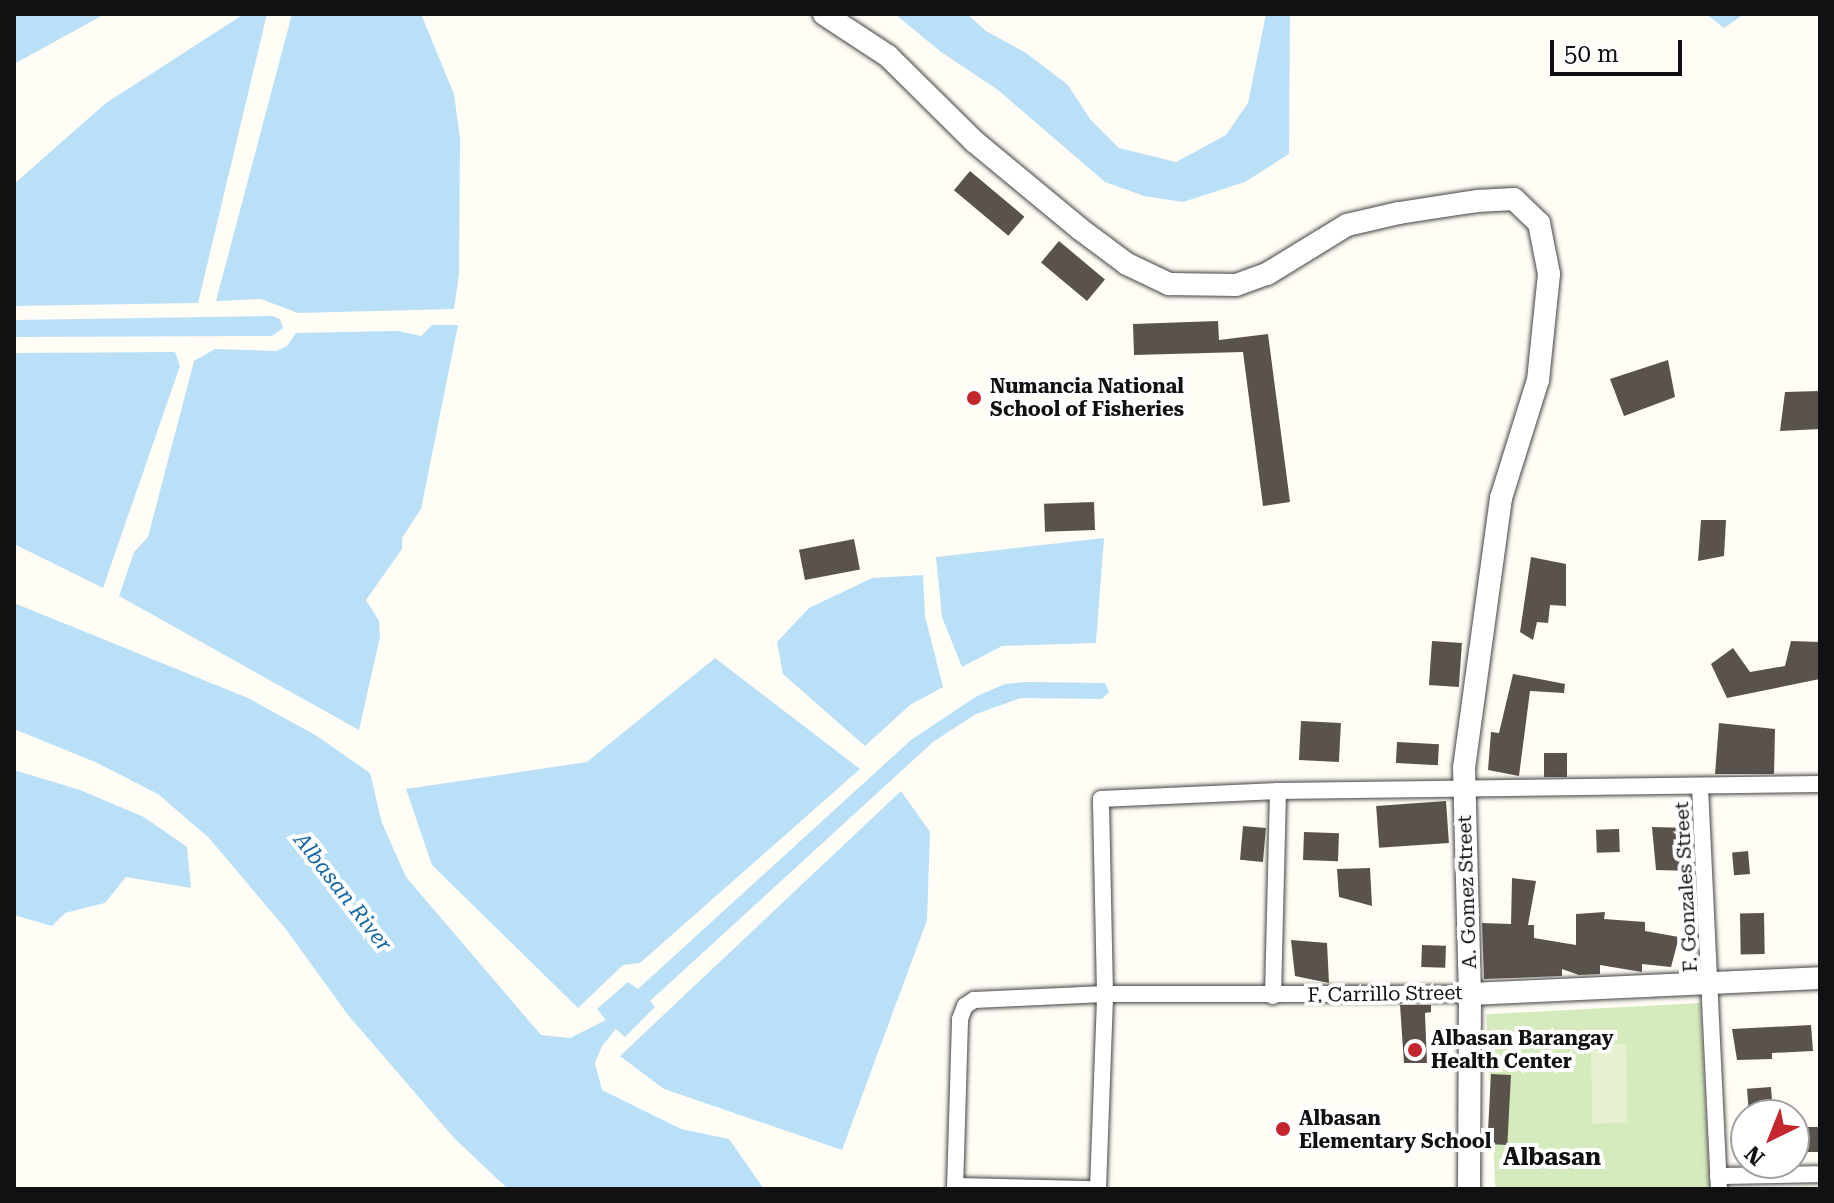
<!DOCTYPE html>
<html>
<head>
<meta charset="utf-8">
<style>
  body { margin:0 }
  #map { position:relative; width:1834px; height:1203px; overflow:hidden; background:#fffdf5; font-family:"Roboto Serif",serif }
  div>[style] { position:absolute }
  .green>* { inset:0; background:#d5ebbd; transform-origin:0 0 }
  .pitch>* { inset:0; background:#e6f2cf; transform-origin:0 0 }
  .water>* { inset:0; background:#b9e0f7 }
  .building>* { inset:0; background:#5a524d; transform-origin:0 0 }
  .roads { filter:drop-shadow(0 0 2px #444) drop-shadow(0 0 2px #444) }
  .minor>* { height:16px; margin:-8px; padding:0 8px; transform-origin:8px; border-radius:8px; background:#fff }
  .tertiary>* { height:22px; margin:-11px; padding:0 11px; transform-origin:11px; border-radius:11px; background:#fff }
  .dots>* { width:22px; height:22px; translate:-50% -50%; box-sizing:border-box; border:4px solid #fff; border-radius:50% }
  span { translate:-50% -50%; white-space:nowrap; text-align:center; line-height:1.15; -webkit-text-stroke:8px #fff; paint-order:stroke }
  .poi-label { font-size:20px; color:#111; font-weight:700 }
  .left { translate:0 -50%; text-align:left }
  .street-label { font-size:20px; color:#111 }
  .water-label { font-size:22px; color:#1768a6; font-style:italic }
  .quarter-label { font-size:24px; color:#111; font-weight:700 }
  .frame { position:absolute; inset:0; border:16px solid #111; pointer-events:none }
  .north { position:absolute; left:1730px; top:1099px; width:80px; height:80px; box-sizing:border-box; background:#fff; border:2px solid #a0a0a0; border-radius:50%; rotate:223deg; font-size:22px; font-weight:700; line-height:32px; text-align:center; color:#111 }
  .north::after { content:''; display:block; margin:auto; width:28px; height:36px; background:#c4262e; clip-path:polygon(50% 0,100% 100%,50% 72%,0 100%) }
  .scale { position:absolute; left:1550px; top:40px; width:132px; height:36px; box-sizing:border-box; border:4px solid #111; border-top:0; padding-left:10px; font-size:24px; line-height:28px; white-space:nowrap; color:#111; -webkit-text-stroke:6px #fff; paint-order:stroke }
</style>
</head>
<body>
<div id="map">
  <div class="green">
    <div style="left:1700px;top:1003px;width:186px;height:214px;rotate:87deg"></div>
  </div>
  <div class="pitch">
    <div style="left:1626px;top:1044px;width:79px;height:35px;rotate:89deg"></div>
  </div>
  <div class="water">
    <div style="clip-path:polygon(14px 14px,105px 14px,14px 64px)"></div>
    <div style="clip-path:polygon(244px 14px,267px 14px,198px 303px,14px 306px,14px 184px,106px 103px)"></div>
    <div style="clip-path:polygon(292px 14px,421px 14px,454px 94px,460px 138px,459px 274px,454px 309px,298px 313px,261px 299px,216px 301px)"></div>
    <div style="clip-path:polygon(895px 14px,967px 14px,986px 31px,1026px 53px,1068px 85px,1090px 119px,1119px 148px,1176px 162px,1226px 135px,1248px 103px,1266px 14px,1290px 14px,1289px 154px,1245px 182px,1183px 202px,1144px 196px,1105px 182px,998px 90px,941px 52px)"></div>
    <div style="clip-path:polygon(1706px 14px,1744px 14px,1724px 28px)"></div>
    <div style="clip-path:polygon(272px 316px,280px 319px,283px 328px,272px 336px,14px 337px,14px 320px)"></div>
    <div style="clip-path:polygon(432px 325px,458px 325px,421px 509px,402px 538px,402px 549px,366px 600px,379px 621px,380px 637px,359px 730px,119px 596px,134px 552px,148px 537px,194px 361px,215px 349px,276px 351px,287px 346px,296px 333px,398px 331px,421px 336px)"></div>
    <div style="clip-path:polygon(175px 352px,180px 366px,103px 588px,14px 544px,14px 353px)"></div>
    <div style="clip-path:polygon(1104px 538px,1096px 643px,1002px 646px,962px 667px,942px 617px,936px 557px)"></div>
    <div style="clip-path:polygon(923px 575px,925px 616px,943px 687px,910px 705px,865px 746px,783px 674px,777px 642px,809px 608px,872px 578px)"></div>
    <div style="clip-path:polygon(14px 603px,248px 698px,317px 736px,370px 773px,382px 823px,406px 877px,541px 1035px,570px 1038px,606px 1020px,597px 1009px,628px 982px,638px 989px,911px 740px,977px 696px,1005px 684px,1025px 682px,1105px 683px,1109px 692px,1102px 699px,1021px 698px,976px 714px,933px 742px,650px 1001px,655px 1007px,625px 1037px,616px 1029px,602px 1046px,595px 1063px,602px 1090px,681px 1129px,729px 1139px,764px 1189px,508px 1189px,454px 1138px,348px 1015px,285px 928px,209px 838px,158px 794px,95px 762px,14px 729px)"></div>
    <div style="clip-path:polygon(715px 658px,860px 769px,640px 963px,623px 965px,578px 1008px,432px 865px,406px 789px,587px 762px)"></div>
    <div style="clip-path:polygon(14px 770px,80px 790px,144px 817px,187px 847px,191px 888px,126px 877px,105px 903px,65px 913px,52px 926px,14px 915px)"></div>
    <div style="clip-path:polygon(901px 791px,930px 832px,927px 920px,842px 1150px,664px 1089px,620px 1056px)"></div>
  </div>
  <div class="building">
    <div style="left:970px;top:171px;width:71px;height:25px;rotate:40deg"></div>
    <div style="left:1059px;top:241px;width:60px;height:28px;rotate:40deg"></div>
    <div style="clip-path:polygon(1218px 321px,1219px 340px,1268px 334px,1290px 502px,1263px 506px,1243px 352px,1134px 355px,1133px 324px)"></div>
    <div style="clip-path:polygon(1668px 360px,1675px 397px,1624px 416px,1610px 379px)"></div>
    <div style="clip-path:polygon(1820px 391px,1820px 429px,1780px 431px,1785px 392px)"></div>
    <div style="left:1094px;top:502px;width:28px;height:50px;rotate:88deg"></div>
    <div style="clip-path:polygon(1701px 520px,1726px 520px,1724px 556px,1698px 561px)"></div>
    <div style="left:854px;top:539px;width:31px;height:56px;rotate:79deg"></div>
    <div style="clip-path:polygon(1531px 557px,1566px 564px,1566px 606px,1550px 605px,1548px 623px,1537px 622px,1533px 640px,1520px 632px)"></div>
    <div style="left:1432px;top:641px;width:30px;height:44px;rotate:4deg"></div>
    <div style="clip-path:polygon(1791px 641px,1820px 642px,1820px 679px,1727px 698px,1711px 664px,1733px 648px,1750px 672px,1785px 666px)"></div>
    <div style="clip-path:polygon(1513px 674px,1565px 684px,1564px 693px,1530px 691px,1519px 776px,1488px 770px,1491px 732px,1499px 733px)"></div>
    <div style="left:1301px;top:721px;width:40px;height:39px;rotate:3deg"></div>
    <div style="clip-path:polygon(1719px 723px,1775px 729px,1774px 774px,1715px 774px)"></div>
    <div style="left:1397px;top:742px;width:42px;height:21px;rotate:3deg"></div>
    <div style="left:1544px;top:753px;width:23px;height:24px"></div>
    <div style="left:1446px;top:801px;width:42px;height:70px;rotate:86deg"></div>
    <div style="left:1243px;top:826px;width:23px;height:34px;rotate:5deg"></div>
    <div style="clip-path:polygon(1652px 827px,1691px 828px,1693px 871px,1656px 870px)"></div>
    <div style="left:1619px;top:829px;width:23px;height:23px;rotate:88deg"></div>
    <div style="left:1304px;top:832px;width:35px;height:28px;rotate:2deg"></div>
    <div style="left:1748px;top:851px;width:23px;height:16px;rotate:85deg"></div>
    <div style="clip-path:polygon(1370px 868px,1372px 906px,1339px 897px,1337px 869px)"></div>
    <div style="clip-path:polygon(1512px 878px,1536px 881px,1528px 925px,1534px 925px,1534px 938px,1576px 945px,1576px 914px,1605px 912px,1604px 919px,1645px 922px,1645px 931px,1679px 937px,1671px 967px,1642px 964px,1642px 972px,1600px 965px,1600px 974px,1579px 975px,1562px 969px,1562px 976px,1484px 979px,1482px 923px,1511px 924px)"></div>
    <div style="left:1764px;top:913px;width:41px;height:24px;rotate:89deg"></div>
    <div style="clip-path:polygon(1291px 940px,1327px 943px,1329px 983px,1295px 976px)"></div>
    <div style="left:1422px;top:945px;width:24px;height:22px;rotate:2deg"></div>
    <div style="clip-path:polygon(1400px 1005px,1431px 1005px,1431px 1012px,1425px 1013px,1427px 1063px,1404px 1063px)"></div>
    <div style="clip-path:polygon(1811px 1025px,1813px 1051px,1772px 1053px,1772px 1059px,1737px 1060px,1732px 1029px)"></div>
    <div style="left:1491px;top:1074px;width:20px;height:70px;rotate:3deg"></div>
    <div style="left:1771px;top:1087px;width:28px;height:24px;rotate:86deg"></div>
    <div style="left:1820px;top:1127px;width:25px;height:26px;rotate:90deg"></div>
  </div>
  <div class="roads">
    <div class="minor">
      <div style="left:1700px;top:787px;width:402px;rotate:87.3deg"></div>
      <div style="left:1273px;top:996px;width:205px;rotate:-88.6deg"></div>
      <div style="left:1718px;top:1176px;width:102px;rotate:-1.1deg"></div>
      <div style="left:955px;top:1186px;width:134px;rotate:1.3deg"></div>
      <div style="left:955px;top:1189px;width:170px;rotate:-88.3deg"></div>
      <div style="left:960px;top:1019px;width:14px;rotate:-69deg"></div>
      <div style="left:965px;top:1006px;width:11px;rotate:-34deg"></div>
      <div style="left:974px;top:1000px;width:131px;rotate:-2.6deg"></div>
      <div style="left:1105px;top:994px;width:365px"></div>
      <div style="left:1098px;top:1189px;width:195px;rotate:-87.9deg"></div>
      <div style="left:1105px;top:994px;width:195px;rotate:-91.2deg"></div>
      <div style="left:1101px;top:799px;width:177px;rotate:-2.6deg"></div>
      <div style="left:1278px;top:791px;width:542px;rotate:-0.74deg"></div>
    </div>
    <div class="tertiary">
      <div style="left:824px;top:14px;width:77px;rotate:33.3deg"></div>
      <div style="left:888px;top:56px;width:122px;rotate:44.7deg"></div>
      <div style="left:975px;top:142px;width:136px;rotate:39.6deg"></div>
      <div style="left:1080px;top:229px;width:59px;rotate:36.7deg"></div>
      <div style="left:1127px;top:264px;width:47px;rotate:25.5deg"></div>
      <div style="left:1169px;top:284px;width:67px;rotate:0.9deg"></div>
      <div style="left:1236px;top:285px;width:33px;rotate:-20deg"></div>
      <div style="left:1267px;top:274px;width:94px;rotate:-31.5deg"></div>
      <div style="left:1347px;top:225px;width:53px;rotate:-13deg"></div>
      <div style="left:1399px;top:213px;width:79px;rotate:-8.7deg"></div>
      <div style="left:1477px;top:201px;width:37px;rotate:-3deg"></div>
      <div style="left:1514px;top:199px;width:35px;rotate:44deg"></div>
      <div style="left:1539px;top:223px;width:52px;rotate:78.9deg"></div>
      <div style="left:1549px;top:274px;width:107px;rotate:95.9deg"></div>
      <div style="left:1538px;top:380px;width:124px;rotate:107.4deg"></div>
      <div style="left:1501px;top:498px;width:272px;rotate:97.8deg"></div>
      <div style="left:1464px;top:767px;width:227px;rotate:88.5deg"></div>
      <div style="left:1470px;top:994px;width:195px;rotate:90.3deg"></div>
      <div style="left:1470px;top:994px;width:350px;rotate:-2.6deg"></div>
    </div>
  </div>
  <div class="dots">
    <div style="left:974px;top:398px;background:#c4262e"></div>
    <div style="left:1415px;top:1050px;background:#c4262e"></div>
    <div style="left:1283px;top:1129px;background:#c4262e"></div>
  </div>
  <div class="poi-label">
    <span class="left" style="left:990px;top:398px">Numancia National<br>School of Fisheries</span>
    <span class="left" style="left:1431px;top:1050px">Albasan Barangay<br>Health Center</span>
    <span class="left" style="left:1299px;top:1130px">Albasan<br>Elementary School</span>
  </div>
  <div class="street-label">
    <span style="left:1686px;top:887px;rotate:-93deg">F. Gonzales Street</span>
    <span style="left:1467px;top:892px;rotate:-92deg">A. Gomez Street</span>
    <span style="left:1385px;top:994px;rotate:-1deg">F. Carrillo Street</span>
  </div>
  <div class="water-label">
    <span style="left:343px;top:892px;rotate:52deg">Albasan River</span>
  </div>
  <div class="quarter-label">
    <span style="left:1552px;top:1158px">Albasan</span>
  </div>
  <div class="frame"></div>
  <div class="north">N</div>
  <div class="scale">50 m</div>
</div>
</body>
</html>
